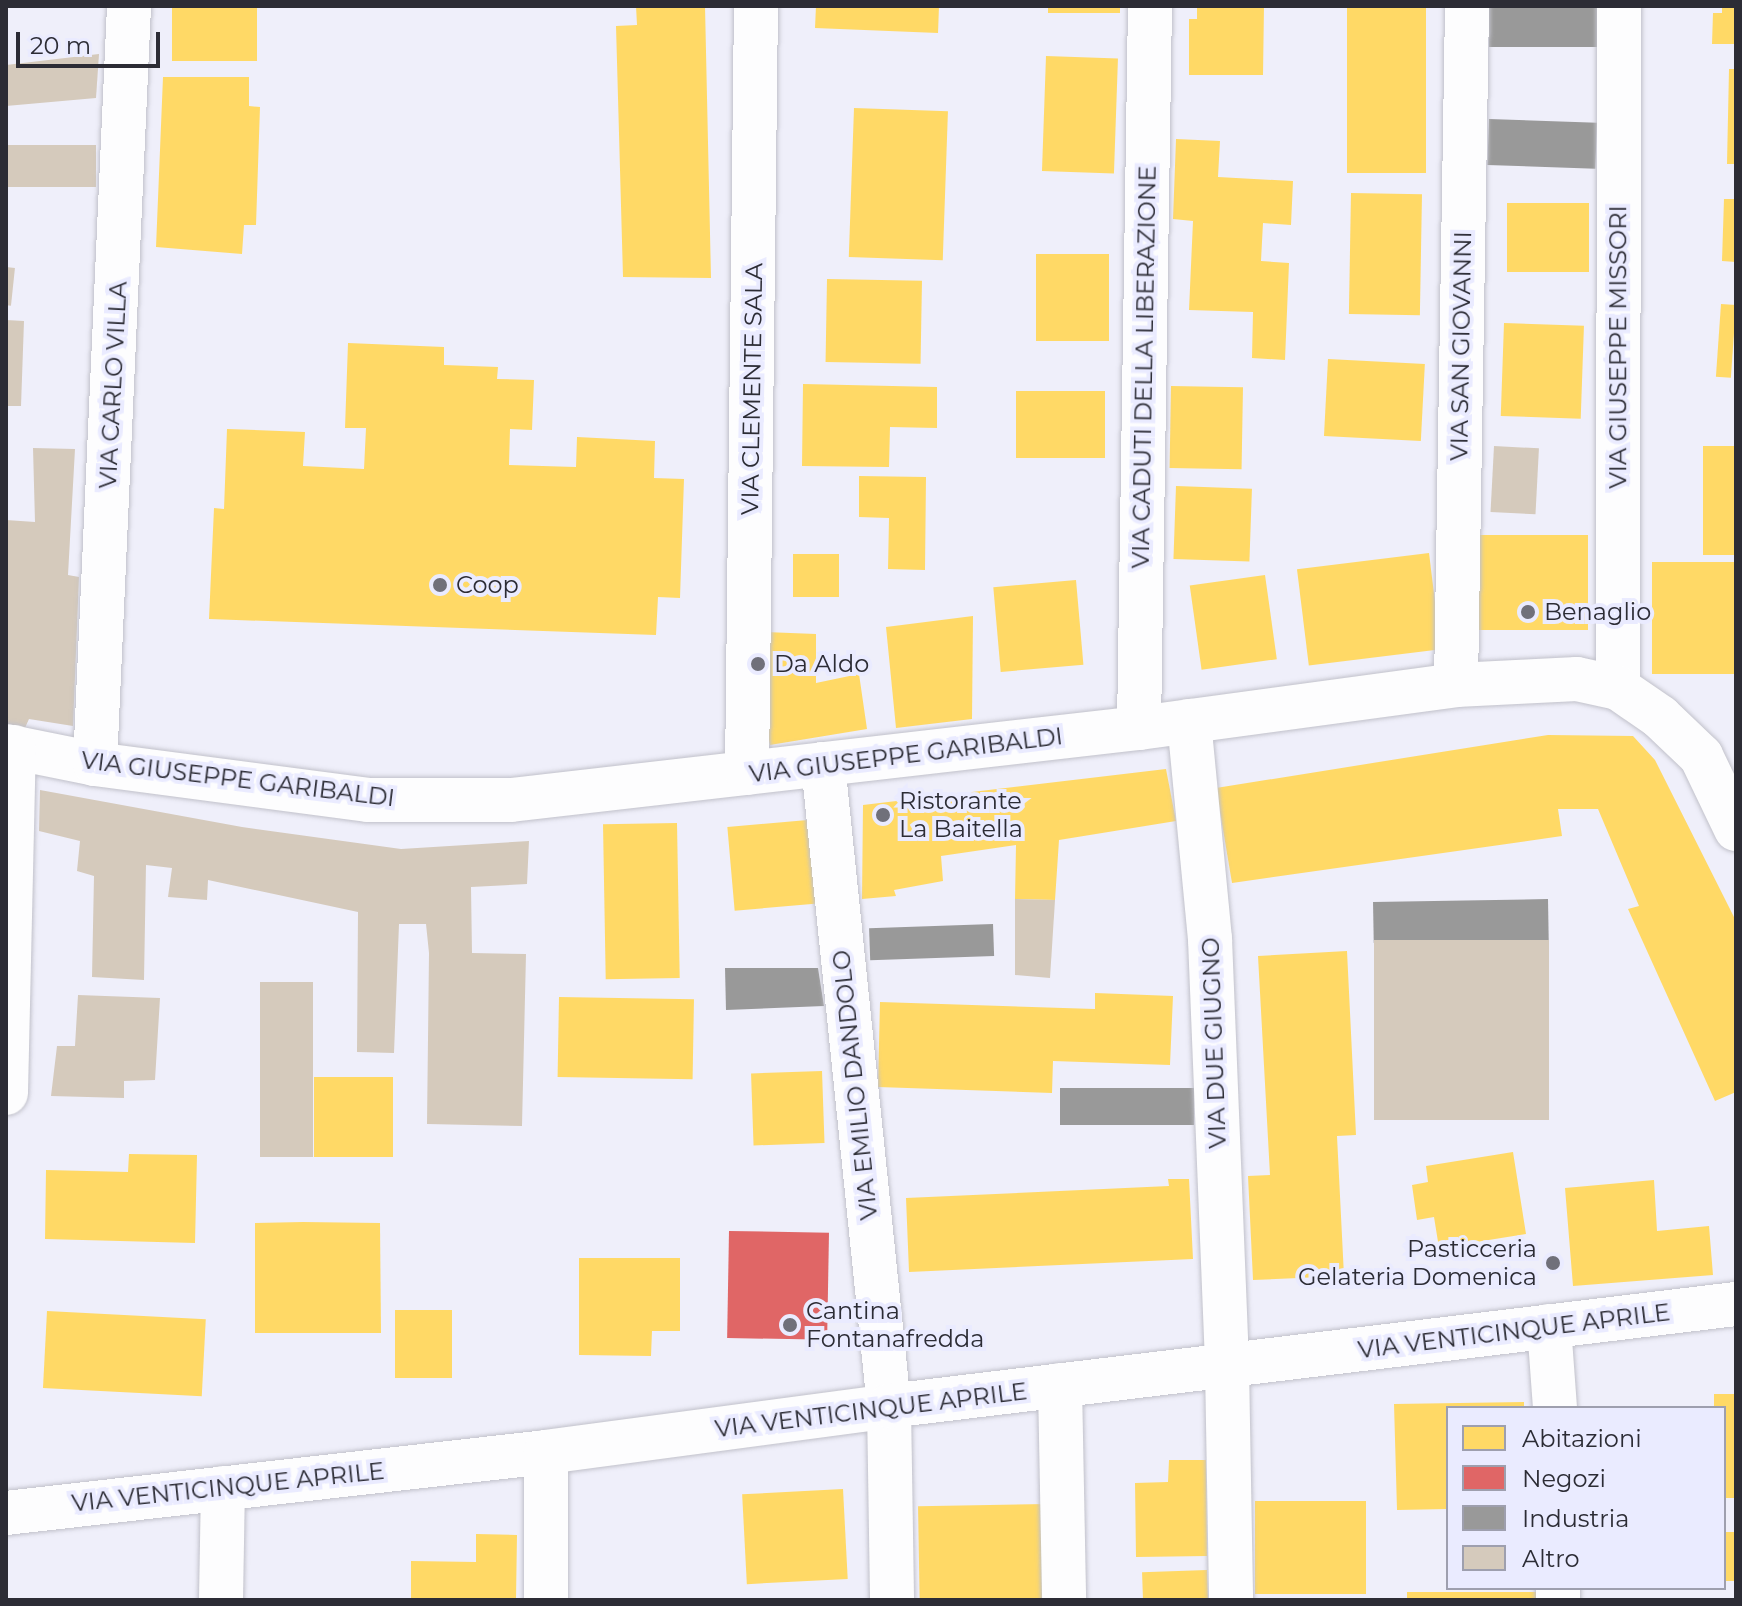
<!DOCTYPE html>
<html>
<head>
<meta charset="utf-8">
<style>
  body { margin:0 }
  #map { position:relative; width:1742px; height:1606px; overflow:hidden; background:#efeffa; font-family:Montserrat,sans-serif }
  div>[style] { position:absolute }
  .homes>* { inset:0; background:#ffd966; transform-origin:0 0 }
  .shops>* { inset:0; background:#e06666; transform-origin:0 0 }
  .industry>* { inset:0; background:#999; transform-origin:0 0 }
  .building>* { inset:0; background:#d5cabc; transform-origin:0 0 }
  .roads { filter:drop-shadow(0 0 2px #c1c1ca) drop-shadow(0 0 2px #c1c1ca) }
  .street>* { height:44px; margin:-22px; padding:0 22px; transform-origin:22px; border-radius:22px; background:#fdfdfe }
  .dots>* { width:22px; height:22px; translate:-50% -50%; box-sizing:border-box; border:4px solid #eaebff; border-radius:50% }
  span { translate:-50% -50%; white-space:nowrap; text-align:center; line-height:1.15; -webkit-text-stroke:8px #eaebff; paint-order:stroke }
  .street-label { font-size:24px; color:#2c2c35 }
  .poi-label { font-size:24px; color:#2c2c35 }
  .left { translate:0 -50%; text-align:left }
  .right { translate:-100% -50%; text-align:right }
  .frame { position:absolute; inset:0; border:8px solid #2c2c35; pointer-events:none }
  .legend { position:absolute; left:1446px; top:1406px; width:280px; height:184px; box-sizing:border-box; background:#eaebff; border:2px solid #9e9fae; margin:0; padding:10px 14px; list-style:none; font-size:24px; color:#2c2c35 }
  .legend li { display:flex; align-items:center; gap:16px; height:40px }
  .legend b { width:40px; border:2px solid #9e9fae }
  .scale { position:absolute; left:16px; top:32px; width:144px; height:36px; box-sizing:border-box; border:4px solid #2c2c35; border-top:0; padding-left:10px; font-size:24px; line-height:28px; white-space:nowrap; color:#2c2c35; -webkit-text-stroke:6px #eaebff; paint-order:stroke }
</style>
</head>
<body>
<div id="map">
  <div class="homes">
    <div style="left:172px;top:6px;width:85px;height:55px"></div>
    <div style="clip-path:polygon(636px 6px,705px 6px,711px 278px,623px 277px,616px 26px,637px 25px)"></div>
    <div style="clip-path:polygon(816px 6px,939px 6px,938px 33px,815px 28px)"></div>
    <div style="left:1048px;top:6px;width:72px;height:7px"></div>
    <div style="clip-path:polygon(1197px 6px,1264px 6px,1263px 75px,1189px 75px,1189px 19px,1197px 19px)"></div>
    <div style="left:1347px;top:6px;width:79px;height:167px"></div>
    <div style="clip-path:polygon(1722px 6px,1736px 6px,1736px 44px,1712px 44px,1713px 13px,1722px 13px)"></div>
    <div style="left:1046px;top:56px;width:72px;height:115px;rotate:2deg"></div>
    <div style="clip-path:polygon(1729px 69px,1736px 69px,1736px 164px,1727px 164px)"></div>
    <div style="clip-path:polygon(163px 77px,249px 77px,249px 106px,260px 107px,256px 225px,244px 225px,242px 254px,156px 247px)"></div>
    <div style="left:854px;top:108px;width:94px;height:149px;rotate:2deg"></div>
    <div style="clip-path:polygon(1176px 139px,1220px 141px,1218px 177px,1293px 181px,1291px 225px,1263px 223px,1261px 261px,1289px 263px,1285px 360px,1252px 358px,1253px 312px,1189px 310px,1193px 221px,1173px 219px)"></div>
    <div style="left:1351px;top:193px;width:71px;height:121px;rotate:1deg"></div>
    <div style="clip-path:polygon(1724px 199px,1736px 199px,1736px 262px,1722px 261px)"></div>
    <div style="left:1589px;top:203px;width:69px;height:82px;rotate:90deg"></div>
    <div style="left:1036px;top:254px;width:73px;height:87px"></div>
    <div style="left:827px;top:279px;width:95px;height:83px;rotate:1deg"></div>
    <div style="left:1721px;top:304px;width:15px;height:73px;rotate:4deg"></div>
    <div style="left:1504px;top:323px;width:80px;height:93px;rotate:2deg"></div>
    <div style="clip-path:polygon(348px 343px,444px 347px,444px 365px,498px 367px,497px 379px,534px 380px,532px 430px,510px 429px,509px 465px,576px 467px,577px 437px,655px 441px,654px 478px,684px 479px,680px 598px,658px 597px,656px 635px,209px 619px,214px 508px,224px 509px,227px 429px,305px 432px,303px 466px,364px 469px,366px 428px,345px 428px)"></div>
    <div style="left:1328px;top:359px;width:97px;height:77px;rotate:3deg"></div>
    <div style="clip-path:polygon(803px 384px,937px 387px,937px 428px,890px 427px,889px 467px,802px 466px)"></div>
    <div style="left:1171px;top:386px;width:72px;height:82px;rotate:1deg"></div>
    <div style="left:1016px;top:391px;width:89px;height:67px"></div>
    <div style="left:1703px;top:446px;width:33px;height:109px"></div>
    <div style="clip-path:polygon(859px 476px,926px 477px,925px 570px,888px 569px,889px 518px,859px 517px)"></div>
    <div style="left:1176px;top:486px;width:76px;height:73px;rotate:2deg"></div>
    <div style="left:1476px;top:535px;width:112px;height:95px"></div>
    <div style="left:1429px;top:553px;width:97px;height:133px;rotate:83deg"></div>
    <div style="left:839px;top:554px;width:43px;height:46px;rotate:90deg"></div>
    <div style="left:1736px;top:562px;width:112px;height:84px;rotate:90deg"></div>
    <div style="left:1265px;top:575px;width:85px;height:76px;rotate:82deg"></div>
    <div style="left:1076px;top:580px;width:85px;height:83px;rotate:85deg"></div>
    <div style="clip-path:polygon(973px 616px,972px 719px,896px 728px,886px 627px)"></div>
    <div style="clip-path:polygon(765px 632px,816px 634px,816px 683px,859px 674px,867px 729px,770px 745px,761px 699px)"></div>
    <div style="clip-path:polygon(1548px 735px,1633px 736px,1655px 760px,1736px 921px,1736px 1092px,1715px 1101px,1628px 909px,1639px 906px,1598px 809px,1558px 809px,1562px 836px,1232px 883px,1216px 788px)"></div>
    <div style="clip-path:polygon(1166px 769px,1176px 821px,1059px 840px,1055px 900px,1015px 899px,1016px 845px,941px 856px,943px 881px,894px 890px,896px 896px,862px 899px,863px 805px)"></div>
    <div style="left:819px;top:819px;width:84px;height:92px;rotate:85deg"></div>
    <div style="left:677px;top:823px;width:155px;height:74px;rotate:89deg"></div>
    <div style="clip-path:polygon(1347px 951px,1356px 1135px,1337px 1136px,1344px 1276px,1253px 1280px,1248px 1176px,1270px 1175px,1258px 956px)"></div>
    <div style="clip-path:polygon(1095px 993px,1173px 996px,1170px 1065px,1053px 1061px,1052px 1093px,878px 1087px,880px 1002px,1095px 1009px)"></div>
    <div style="left:559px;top:997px;width:135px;height:80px;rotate:1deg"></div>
    <div style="left:822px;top:1071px;width:72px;height:71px;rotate:88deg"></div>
    <div style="left:393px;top:1077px;width:80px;height:79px;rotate:90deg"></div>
    <div style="clip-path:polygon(1513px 1152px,1526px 1234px,1439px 1248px,1434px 1217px,1417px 1220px,1412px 1185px,1428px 1182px,1426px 1166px)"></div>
    <div style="clip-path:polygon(129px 1154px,197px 1155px,195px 1243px,45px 1239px,46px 1170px,128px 1172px)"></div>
    <div style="clip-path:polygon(1168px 1179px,1189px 1179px,1193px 1259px,909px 1272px,906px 1198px,1169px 1186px)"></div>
    <div style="clip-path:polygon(1654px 1180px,1657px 1231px,1709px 1226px,1713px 1275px,1573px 1286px,1565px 1188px)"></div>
    <div style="clip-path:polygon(303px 1222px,380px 1223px,381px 1333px,255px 1333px,255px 1223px)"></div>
    <div style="clip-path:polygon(579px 1258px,680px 1258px,680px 1331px,652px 1331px,651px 1356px,579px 1355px)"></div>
    <div style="left:395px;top:1310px;width:57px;height:68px"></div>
    <div style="left:47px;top:1311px;width:159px;height:77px;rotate:3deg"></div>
    <div style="clip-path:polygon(1714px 1394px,1736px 1394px,1736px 1498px,1724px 1498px,1724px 1408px,1714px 1408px)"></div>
    <div style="clip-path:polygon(1524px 1402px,1524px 1408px,1448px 1408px,1448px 1509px,1397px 1510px,1394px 1404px)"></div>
    <div style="clip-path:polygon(1169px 1460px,1206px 1460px,1207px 1556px,1136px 1557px,1135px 1483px,1168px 1482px)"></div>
    <div style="left:843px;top:1489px;width:90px;height:101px;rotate:87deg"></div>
    <div style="left:1255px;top:1501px;width:111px;height:93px"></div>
    <div style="left:1047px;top:1504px;width:96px;height:129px;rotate:89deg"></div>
    <div style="left:1724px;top:1532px;width:12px;height:49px"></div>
    <div style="clip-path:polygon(476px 1534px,517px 1535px,516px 1600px,411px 1600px,411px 1561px,476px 1562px)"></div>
    <div style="left:1207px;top:1570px;width:30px;height:65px;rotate:88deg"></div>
    <div style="left:1539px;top:1592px;width:8px;height:132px;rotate:90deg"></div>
  </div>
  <div class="shops">
    <div style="left:729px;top:1231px;width:100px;height:107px;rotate:1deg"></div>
  </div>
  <div class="industry">
    <div style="left:1489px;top:6px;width:108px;height:41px"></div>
    <div style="left:1489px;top:119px;width:108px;height:46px;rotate:2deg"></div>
    <div style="left:1548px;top:899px;width:41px;height:175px;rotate:89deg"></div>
    <div style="left:993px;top:924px;width:32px;height:124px;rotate:88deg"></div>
    <div style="clip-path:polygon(725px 968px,818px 968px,824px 1006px,726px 1010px)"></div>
    <div style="left:1060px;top:1088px;width:134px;height:37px"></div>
  </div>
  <div class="building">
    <div style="clip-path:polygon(99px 54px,96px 98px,6px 106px,6px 65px)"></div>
    <div style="left:6px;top:145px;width:90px;height:42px"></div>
    <div style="left:6px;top:267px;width:9px;height:38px;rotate:6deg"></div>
    <div style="clip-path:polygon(6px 320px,24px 321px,21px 406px,6px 406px)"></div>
    <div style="left:1494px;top:446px;width:45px;height:66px;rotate:3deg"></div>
    <div style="clip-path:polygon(33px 448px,75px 449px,68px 575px,79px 577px,73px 726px,29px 719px,24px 730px,6px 727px,6px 520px,35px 522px)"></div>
    <div style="clip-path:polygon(40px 790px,242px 827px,401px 849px,529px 841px,527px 884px,471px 887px,472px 953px,526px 954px,522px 1126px,427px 1124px,429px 953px,426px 924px,399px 924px,394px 1053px,357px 1052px,358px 912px,208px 880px,207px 900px,168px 897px,172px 868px,146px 865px,144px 980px,92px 977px,94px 876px,77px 871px,80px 841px,39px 831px)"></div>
    <div style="clip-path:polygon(1015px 899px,1055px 900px,1050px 978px,1015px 975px)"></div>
    <div style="left:1549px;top:940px;width:180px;height:175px;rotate:90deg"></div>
    <div style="left:260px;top:982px;width:53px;height:175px"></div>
    <div style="clip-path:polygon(78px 995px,160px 998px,155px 1080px,124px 1081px,124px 1098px,51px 1096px,57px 1046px,75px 1046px)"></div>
  </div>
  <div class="roads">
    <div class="street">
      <div style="left:1456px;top:685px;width:679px;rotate:-89.07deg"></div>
      <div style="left:1618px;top:688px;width:682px;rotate:-89.92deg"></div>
      <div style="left:1189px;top:721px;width:219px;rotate:84.5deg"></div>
      <div style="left:1210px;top:939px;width:427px;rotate:87.7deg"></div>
      <div style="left:1227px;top:1366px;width:234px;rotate:89deg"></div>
      <div style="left:1139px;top:728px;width:722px;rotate:-89.13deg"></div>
      <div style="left:6px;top:746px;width:91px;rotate:11.4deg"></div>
      <div style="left:95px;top:764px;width:275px;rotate:7.5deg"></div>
      <div style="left:368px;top:800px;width:143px"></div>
      <div style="left:511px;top:800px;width:632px;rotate:-6.54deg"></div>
      <div style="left:1139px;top:728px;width:320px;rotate:-7.7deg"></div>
      <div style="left:1456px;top:685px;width:121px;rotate:-2.8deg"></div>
      <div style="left:1577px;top:679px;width:42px;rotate:12.4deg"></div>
      <div style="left:1618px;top:688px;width:51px;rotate:34.6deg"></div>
      <div style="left:1660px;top:717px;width:57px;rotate:43.6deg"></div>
      <div style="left:1701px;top:756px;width:81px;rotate:64.4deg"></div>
      <div style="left:95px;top:764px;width:759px;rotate:-87.43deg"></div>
      <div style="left:823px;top:764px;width:645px;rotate:84.13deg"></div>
      <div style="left:889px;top:1406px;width:194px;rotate:89.1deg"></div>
      <div style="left:747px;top:773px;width:767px;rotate:-89.33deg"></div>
      <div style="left:6px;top:1093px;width:346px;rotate:-88.7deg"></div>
      <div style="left:1549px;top:1326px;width:82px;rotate:85.8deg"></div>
      <div style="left:1060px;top:1385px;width:215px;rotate:88.9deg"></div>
      <div style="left:6px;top:1513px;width:543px;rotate:-6.44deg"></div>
      <div style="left:546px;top:1452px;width:346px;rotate:-7.6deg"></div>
      <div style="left:889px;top:1406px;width:853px;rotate:-6.87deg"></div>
      <div style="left:1558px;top:1588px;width:12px;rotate:90deg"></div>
      <div style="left:221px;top:1600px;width:112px;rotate:-89deg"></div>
      <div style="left:546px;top:1600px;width:148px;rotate:-90deg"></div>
    </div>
  </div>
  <div class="dots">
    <div style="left:440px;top:585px;background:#70707a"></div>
    <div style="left:1528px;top:612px;background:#70707a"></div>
    <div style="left:758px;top:664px;background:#70707a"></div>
    <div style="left:883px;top:815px;background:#70707a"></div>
    <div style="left:1553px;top:1263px;background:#70707a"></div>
    <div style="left:790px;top:1325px;background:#70707a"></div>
  </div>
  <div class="street-label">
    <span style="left:1461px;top:346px;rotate:-89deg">VIA SAN GIOVANNI</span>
    <span style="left:1618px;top:347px;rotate:-90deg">VIA GIUSEPPE MISSORI</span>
    <span style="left:1144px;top:367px;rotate:-89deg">VIA CADUTI DELLA LIBERAZIONE</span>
    <span style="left:113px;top:385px;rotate:-87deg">VIA CARLO VILLA</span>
    <span style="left:752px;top:389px;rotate:-89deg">VIA CLEMENTE SALA</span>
    <span style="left:906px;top:755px;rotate:-7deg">VIA GIUSEPPE GARIBALDI</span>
    <span style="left:238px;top:779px;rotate:7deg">VIA GIUSEPPE GARIBALDI</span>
    <span style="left:1214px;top:1043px;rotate:-92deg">VIA DUE GIUGNO</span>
    <span style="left:855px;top:1085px;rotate:-96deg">VIA EMILIO DANDOLO</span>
    <span style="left:1514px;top:1331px;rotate:-7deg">VIA VENTICINQUE APRILE</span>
    <span style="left:871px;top:1410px;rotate:-7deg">VIA VENTICINQUE APRILE</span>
    <span style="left:228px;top:1487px;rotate:-6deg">VIA VENTICINQUE APRILE</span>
  </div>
  <div class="poi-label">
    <span class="left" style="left:456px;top:585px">Coop</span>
    <span class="left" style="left:1544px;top:612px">Benaglio</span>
    <span class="left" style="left:774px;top:664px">Da Aldo</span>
    <span class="left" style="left:899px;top:815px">Ristorante<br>La Baitella</span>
    <span class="right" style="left:1537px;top:1263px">Pasticceria<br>Gelateria Domenica</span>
    <span class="left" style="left:806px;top:1325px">Cantina<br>Fontanafredda</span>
  </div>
  <div class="frame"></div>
  <ul class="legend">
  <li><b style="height:22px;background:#ffd966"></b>Abitazioni</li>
  <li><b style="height:22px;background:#e06666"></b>Negozi</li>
  <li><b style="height:22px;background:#999"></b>Industria</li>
  <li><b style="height:22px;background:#d5cabc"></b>Altro</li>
  </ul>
  <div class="scale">20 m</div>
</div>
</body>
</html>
